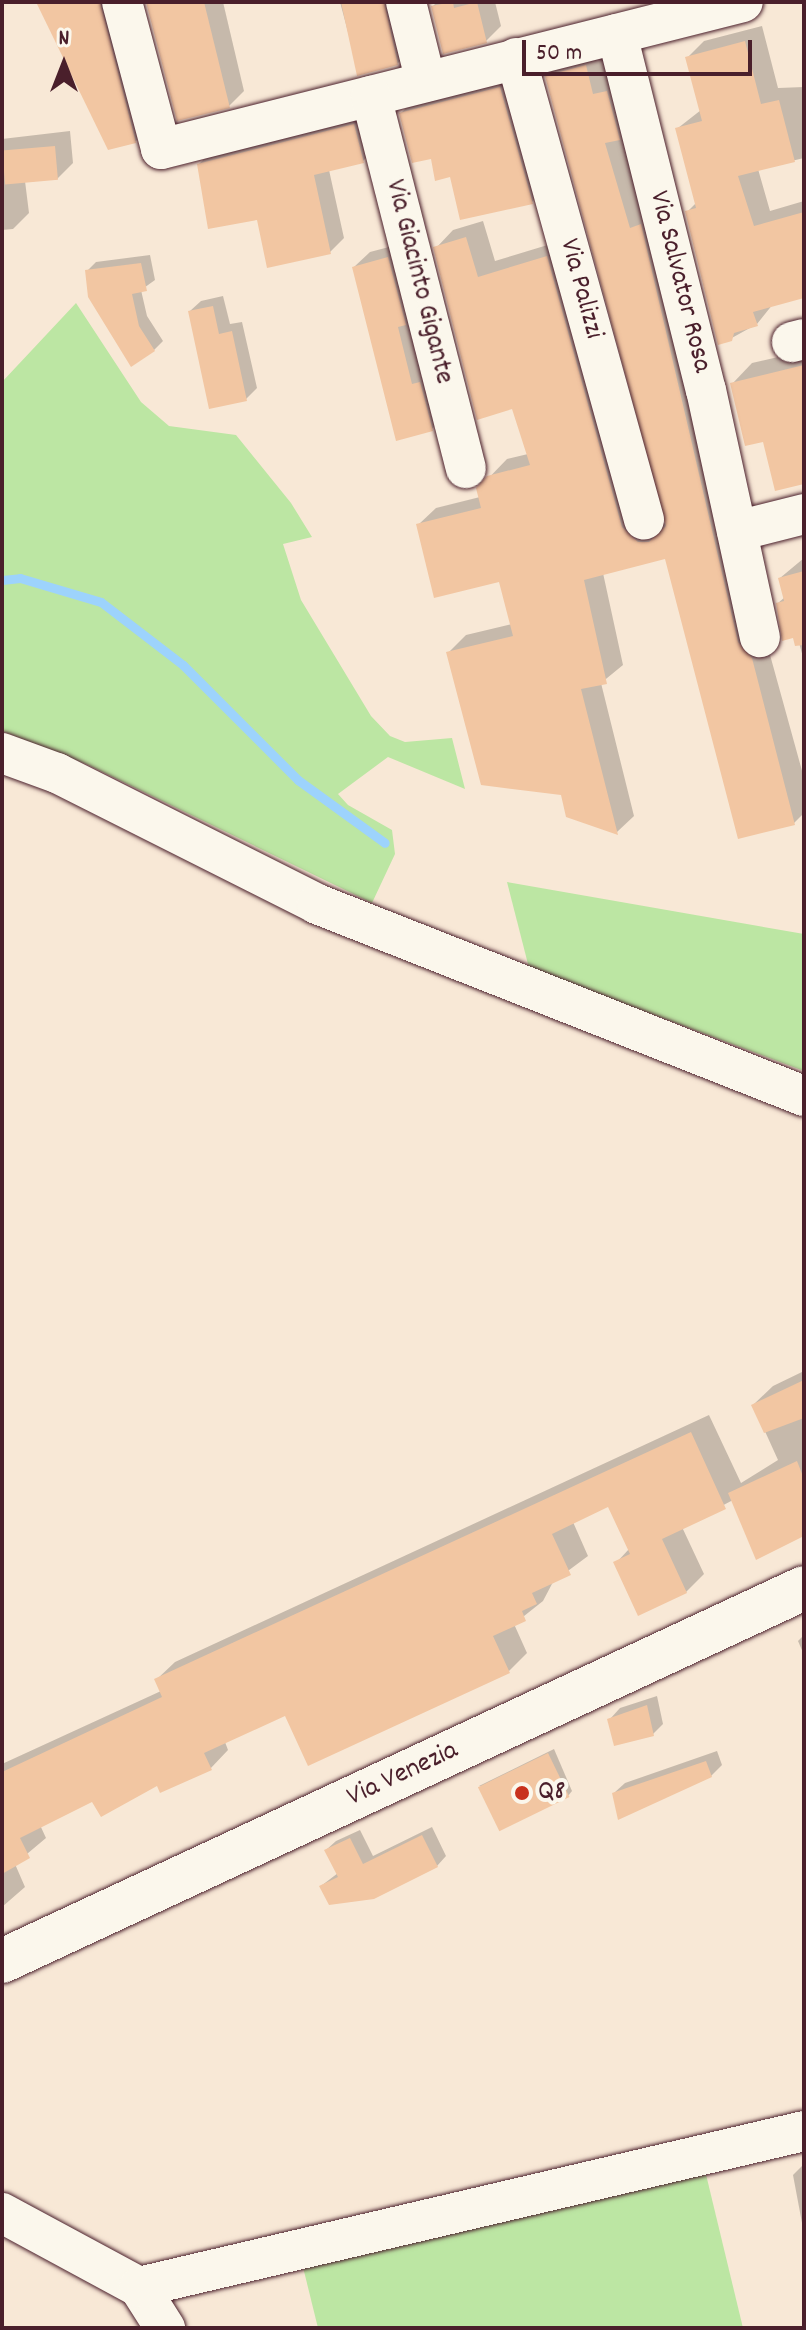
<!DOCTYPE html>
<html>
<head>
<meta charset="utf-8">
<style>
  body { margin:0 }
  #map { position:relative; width:806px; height:2330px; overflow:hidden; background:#f8e8d6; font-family:Dekko,sans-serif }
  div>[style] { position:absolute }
  .green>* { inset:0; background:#bce6a3 }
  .shadow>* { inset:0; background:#0003 }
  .stream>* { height:9px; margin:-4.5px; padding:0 4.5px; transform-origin:4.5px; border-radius:4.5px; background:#9dd3fc }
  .building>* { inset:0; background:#f2c6a2; transform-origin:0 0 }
  .roads { filter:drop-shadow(0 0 2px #4a1f2b) drop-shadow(0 0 2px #4a1f2b) }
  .minor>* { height:40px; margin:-20px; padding:0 20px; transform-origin:20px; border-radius:20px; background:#fbf7ec }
  .major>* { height:44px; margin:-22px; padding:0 22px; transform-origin:22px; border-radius:22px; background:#fbf7ec }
  .dots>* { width:22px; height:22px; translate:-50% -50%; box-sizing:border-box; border:4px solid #fbf7ec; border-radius:50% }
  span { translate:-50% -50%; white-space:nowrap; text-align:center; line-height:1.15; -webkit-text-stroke:8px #fbf7ec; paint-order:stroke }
  .street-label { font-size:28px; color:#4a1f2b }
  .poi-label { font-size:28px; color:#4a1f2b }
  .left { translate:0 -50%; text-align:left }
  .frame { position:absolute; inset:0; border:4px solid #4a1f2b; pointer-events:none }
  .north { position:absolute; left:24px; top:24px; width:80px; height:80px; -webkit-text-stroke:6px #fbf7ec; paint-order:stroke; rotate:0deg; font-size:22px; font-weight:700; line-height:32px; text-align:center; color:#4a1f2b }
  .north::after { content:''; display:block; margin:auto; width:28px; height:36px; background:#4a1f2b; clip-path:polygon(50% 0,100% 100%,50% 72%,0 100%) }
  .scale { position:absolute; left:522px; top:40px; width:230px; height:36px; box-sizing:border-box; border:4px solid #4a1f2b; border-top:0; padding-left:10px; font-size:24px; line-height:28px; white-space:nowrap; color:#4a1f2b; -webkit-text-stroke:6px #fbf7ec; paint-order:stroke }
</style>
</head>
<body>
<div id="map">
  <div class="green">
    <div style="clip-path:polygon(76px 303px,141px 402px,169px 426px,236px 435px,291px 503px,312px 537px,283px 544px,301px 600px,371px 716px,390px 736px,405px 742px,452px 738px,465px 789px,388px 757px,338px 794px,348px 805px,392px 830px,395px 854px,372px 903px,86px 764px,2px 731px,2px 382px)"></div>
    <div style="clip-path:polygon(507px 882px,804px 934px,804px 1071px,529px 968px)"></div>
    <div style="clip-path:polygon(703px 2162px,743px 2328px,318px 2328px,301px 2259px)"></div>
  </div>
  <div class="shadow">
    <div style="clip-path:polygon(38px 2px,117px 2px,150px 126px,135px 142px)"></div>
    <div style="clip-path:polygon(148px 2px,223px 2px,244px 91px,229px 106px)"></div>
    <div style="clip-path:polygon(340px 2px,401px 2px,413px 48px,397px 64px,359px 73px)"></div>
    <div style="clip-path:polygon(437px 2px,495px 2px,501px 26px,486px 41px,433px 6px)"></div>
    <div style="clip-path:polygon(762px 26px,778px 88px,804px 87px,804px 158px,758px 169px,770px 211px,804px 201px,804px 296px,773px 304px,757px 324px,730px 339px,687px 212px,696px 203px,678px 128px,701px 110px,688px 57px,704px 41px)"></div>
    <div style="clip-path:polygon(603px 49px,804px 778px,804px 813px,794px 823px,666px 557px,603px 573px,623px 665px,601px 683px,634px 816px,617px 832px,568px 815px,563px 793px,449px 652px,466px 635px,512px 624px,501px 579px,418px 525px,436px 508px,480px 497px,478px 489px,507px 459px,528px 454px,514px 406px,436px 248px,453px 230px,483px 221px,495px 261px,564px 240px,655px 526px,666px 523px,547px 76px,564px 59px)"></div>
    <div style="clip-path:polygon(520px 68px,552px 182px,532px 202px,452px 175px,401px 113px,421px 93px)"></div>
    <div style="clip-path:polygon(368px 111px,377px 147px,363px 161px,329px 170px,344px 238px,330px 252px,258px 218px,199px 164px,213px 150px)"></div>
    <div style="clip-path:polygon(70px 131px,73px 163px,57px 179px,25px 181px,29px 213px,13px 229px,2px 230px,2px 139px)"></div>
    <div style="clip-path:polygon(404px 243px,448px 413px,432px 429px,354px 267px,370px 252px)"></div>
    <div style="clip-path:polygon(150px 255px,155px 280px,141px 290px,147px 316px,163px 341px,154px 350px,87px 271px,96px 262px)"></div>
    <div style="clip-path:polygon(223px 296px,230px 324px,242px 322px,257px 388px,246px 399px,190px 311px,201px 301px)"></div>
    <div style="clip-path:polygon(804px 351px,804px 482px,764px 439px,732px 384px,752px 363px)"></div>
    <div style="clip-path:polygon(804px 558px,804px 661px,797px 635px,778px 603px,785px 597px,780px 578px)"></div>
    <div style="clip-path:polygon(804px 1371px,804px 1534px,733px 1500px,682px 1527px,704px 1574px,686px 1592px,616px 1563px,629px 1549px,609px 1505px,573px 1522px,588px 1556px,553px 1582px,543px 1601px,514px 1624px,527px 1653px,509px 1671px,309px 1763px,286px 1714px,225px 1742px,228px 1750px,210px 1769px,93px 1799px,40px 1825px,46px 1838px,15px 1864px,25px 1887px,2px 1907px,2px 1764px,161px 1691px,156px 1680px,175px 1662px,709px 1415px,741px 1483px,778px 1460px,753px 1405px,773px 1386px)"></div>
    <div style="clip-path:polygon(804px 1635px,804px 1655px,798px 1641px)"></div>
    <div style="clip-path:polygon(657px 1696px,663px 1724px,653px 1734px,610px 1719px,620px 1708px)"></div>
    <div style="clip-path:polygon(554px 1749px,572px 1791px,568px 1796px,479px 1786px)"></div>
    <div style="clip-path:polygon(717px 1751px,722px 1765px,711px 1776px,614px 1793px,625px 1783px)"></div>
    <div style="clip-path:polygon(432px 1827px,446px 1856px,437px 1866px,321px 1886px,338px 1873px,326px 1850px,336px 1841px,360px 1830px,373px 1856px)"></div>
    <div style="clip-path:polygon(804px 2164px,804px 2223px,802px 2223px,793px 2175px)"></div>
  </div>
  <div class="stream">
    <div style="left:2px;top:580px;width:18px;rotate:-6deg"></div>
    <div style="left:20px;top:578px;width:84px;rotate:16.5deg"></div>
    <div style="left:101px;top:602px;width:103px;rotate:37.5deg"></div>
    <div style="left:183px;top:665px;width:163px;rotate:45deg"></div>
    <div style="left:298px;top:780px;width:107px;rotate:35.9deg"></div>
  </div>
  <div class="building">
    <div style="clip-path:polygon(36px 2px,100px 2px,136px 143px,108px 150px)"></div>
    <div style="clip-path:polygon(146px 2px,204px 2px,230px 108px,177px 121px)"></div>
    <div style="clip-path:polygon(341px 2px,384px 2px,398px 65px,357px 76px)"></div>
    <div style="clip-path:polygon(453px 2px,454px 8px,477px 2px,487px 43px,443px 54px,431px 6px)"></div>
    <div style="clip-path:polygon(745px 41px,761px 104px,779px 100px,795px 162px,738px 176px,754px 226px,804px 212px,804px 298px,753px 312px,758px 326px,734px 333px,732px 341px,718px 345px,685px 211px,696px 208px,675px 128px,702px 121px,685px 57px)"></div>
    <div style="clip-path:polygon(586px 65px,593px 94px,607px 91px,620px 140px,605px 143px,630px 228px,641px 224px,738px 642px,752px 658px,795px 825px,738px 839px,665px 559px,584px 580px,607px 684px,581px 689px,618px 835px,566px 817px,561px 795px,481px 785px,446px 652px,513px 636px,499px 582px,434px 598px,416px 524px,481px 508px,476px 488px,487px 476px,530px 465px,512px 409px,477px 420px,433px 247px,466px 237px,478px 277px,547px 256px,622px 527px,638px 542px,649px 542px,666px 526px,545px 76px)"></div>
    <div style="clip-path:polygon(500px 87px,533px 204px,460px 220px,450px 177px,435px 181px,431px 159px,412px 163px,399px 113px)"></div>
    <div style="clip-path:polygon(354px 124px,364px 163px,314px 175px,331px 254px,267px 268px,257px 220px,208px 229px,197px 164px)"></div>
    <div style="left:55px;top:146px;width:34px;height:53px;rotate:85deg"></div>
    <div style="clip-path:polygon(388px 257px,406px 325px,398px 327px,412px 384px,420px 382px,433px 431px,396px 441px,352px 267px)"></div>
    <div style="clip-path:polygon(141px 263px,147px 291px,132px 294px,139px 326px,155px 351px,131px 367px,88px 297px,85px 270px)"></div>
    <div style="clip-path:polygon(213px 306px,219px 334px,232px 331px,247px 401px,209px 409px,188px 311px)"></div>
    <div style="clip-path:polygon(804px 365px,804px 484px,775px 491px,763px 442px,745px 446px,730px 383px)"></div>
    <div style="clip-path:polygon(804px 571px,804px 645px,795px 646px,793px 638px,782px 641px,776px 603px,784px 601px,778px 578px)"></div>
    <div style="clip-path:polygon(804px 1380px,804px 1418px,764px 1433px,751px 1405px)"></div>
    <div style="clip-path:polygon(691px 1432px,726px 1509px,662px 1539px,687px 1593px,638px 1616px,613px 1562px,630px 1554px,608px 1507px,552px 1534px,571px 1575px,532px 1593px,537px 1604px,522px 1611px,526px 1621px,493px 1636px,510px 1673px,308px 1766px,285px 1716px,204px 1753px,212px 1770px,160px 1793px,157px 1786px,101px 1817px,92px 1802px,20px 1838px,30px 1858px,2px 1874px,2px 1772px,162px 1697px,154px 1679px)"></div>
    <div style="clip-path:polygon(797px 1461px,804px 1479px,804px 1536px,756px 1560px,728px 1493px)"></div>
    <div style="clip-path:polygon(647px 1705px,654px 1736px,614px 1746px,607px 1719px)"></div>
    <div style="left:548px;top:1753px;width:49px;height:78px;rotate:64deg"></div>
    <div style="clip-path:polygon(706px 1761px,712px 1777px,618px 1820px,612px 1793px)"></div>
    <div style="clip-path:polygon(422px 1835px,438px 1867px,374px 1899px,329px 1905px,319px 1886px,338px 1877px,324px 1850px,350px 1838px,363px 1864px)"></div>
  </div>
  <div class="roads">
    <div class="minor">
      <div style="left:122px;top:2px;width:152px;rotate:75.1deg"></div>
      <div style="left:161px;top:149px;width:600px;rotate:-14.18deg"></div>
      <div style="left:406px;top:2px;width:82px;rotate:76deg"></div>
      <div style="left:617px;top:34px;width:367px;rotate:76deg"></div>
      <div style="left:706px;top:390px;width:253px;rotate:77.7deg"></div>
      <div style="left:516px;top:58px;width:479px;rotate:74.5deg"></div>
      <div style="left:371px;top:96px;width:384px;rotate:75.7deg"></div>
      <div style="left:792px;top:342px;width:12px;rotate:-14deg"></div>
      <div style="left:737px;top:531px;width:69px;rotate:-14.2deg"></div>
      <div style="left:2px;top:753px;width:59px;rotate:20deg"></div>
      <div style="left:57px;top:773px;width:291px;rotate:26.7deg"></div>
      <div style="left:317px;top:904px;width:523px;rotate:21.52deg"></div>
      <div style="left:2px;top:2213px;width:156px;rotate:28.4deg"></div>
      <div style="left:139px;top:2287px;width:49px;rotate:57.6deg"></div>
      <div style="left:139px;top:2287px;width:683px;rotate:-13.2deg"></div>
    </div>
    <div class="major">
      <div style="left:2px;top:1961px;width:884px;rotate:-24.94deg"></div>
    </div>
  </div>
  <div class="dots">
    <div style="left:522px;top:1793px;background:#c8321e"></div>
  </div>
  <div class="street-label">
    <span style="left:418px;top:282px;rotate:76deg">Via Giacinto Gigante</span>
    <span style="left:679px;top:282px;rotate:76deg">Via Salvator Rosa</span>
    <span style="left:580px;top:289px;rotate:75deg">Via Palizzi</span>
    <span style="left:403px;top:1775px;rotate:-25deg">Via Venezia</span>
  </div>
  <div class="poi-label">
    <span class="left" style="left:538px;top:1793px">Q8</span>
  </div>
  <div class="frame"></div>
  <div class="north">N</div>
  <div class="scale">50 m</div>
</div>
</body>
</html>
